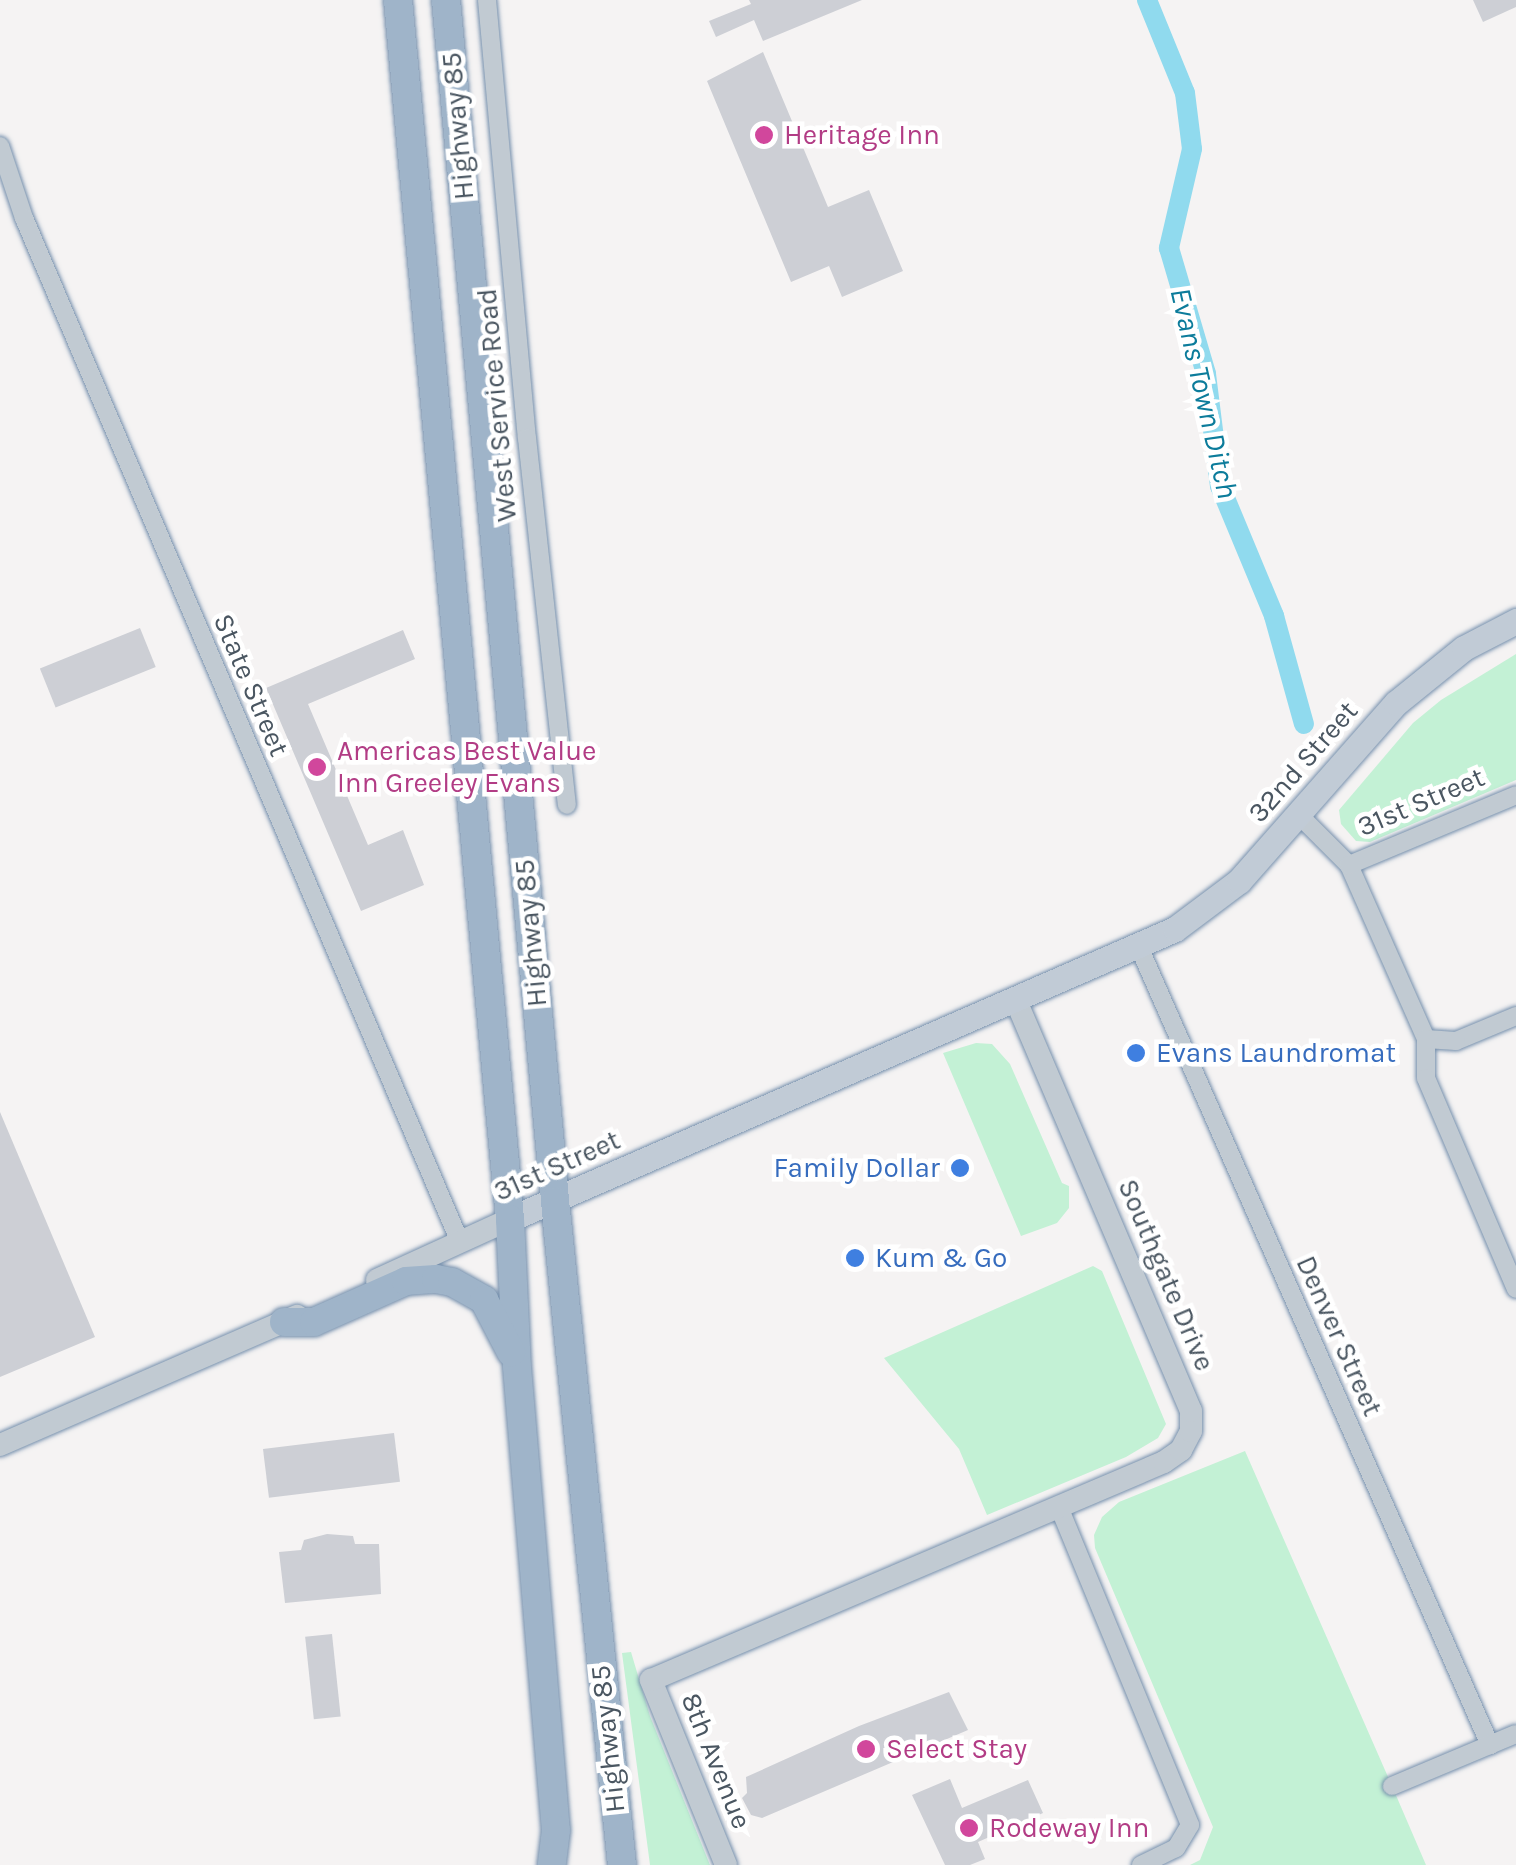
<!DOCTYPE html>
<html>
<head>
<meta charset="utf-8">
<style>
  body { margin:0 }
  #map { position:relative; width:1516px; height:1865px; overflow:hidden; background:#f5f3f3; font-family:Karla,sans-serif }
  div>[style] { position:absolute }
  .green>* { inset:0; background:#c3f1d5 }
  .canal>* { height:20px; margin:-10px; padding:0 10px; transform-origin:10px; border-radius:10px; background:#90daee }
  .building>* { inset:0; background:#cdcfd5; transform-origin:0 0 }
  .roads { filter:drop-shadow(0 0 2px #7690ad) drop-shadow(0 0 2px #7690ad) }
  .minor>* { height:18px; margin:-9px; padding:0 9px; transform-origin:9px; border-radius:9px; background:#c1cad2 }
  .tertiary>* { height:22px; margin:-11px; padding:0 11px; transform-origin:11px; border-radius:11px; background:#c1cad2 }
  .secondary>* { height:25px; margin:-12.5px; padding:0 12.5px; transform-origin:12.5px; border-radius:12.5px; background:#c1cbd6 }
  .trunk>* { height:28px; margin:-14px; padding:0 14px; transform-origin:14px; border-radius:14px; background:#9fb4c9 }
  .dots>* { width:28px; height:28px; translate:-50% -50%; box-sizing:border-box; border:5px solid #fff; border-radius:50% }
  span { translate:-50% -50%; white-space:nowrap; text-align:center; line-height:1.15; -webkit-text-stroke:9px #fff; paint-order:stroke }
  .street-label { font-size:28px; color:#4a5661 }
  .hotel-label { font-size:28px; color:#b23c85 }
  .left { translate:0 -50%; text-align:left }
  .shop-label { font-size:28px; color:#366cbe }
  .right { translate:-100% -50%; text-align:right }
  .water-label { font-size:30px; color:#0c7c9b; font-style:italic }
</style>
</head>
<body>
<div id="map">
  <div class="green">
    <div style="clip-path:polygon(1516px 654px,1516px 780px,1370px 842px,1356px 841px,1341px 824px,1339px 810px,1413px 723px,1441px 700px)"></div>
    <div style="clip-path:polygon(976px 1043px,992px 1044px,1010px 1064px,1062px 1183px,1069px 1186px,1069px 1208px,1057px 1223px,1021px 1236px,943px 1053px)"></div>
    <div style="clip-path:polygon(1093px 1266px,1102px 1271px,1166px 1424px,1158px 1438px,1126px 1457px,987px 1515px,959px 1449px,884px 1358px)"></div>
    <div style="clip-path:polygon(1245px 1451px,1392px 1786px,1426px 1865px,1190px 1865px,1200px 1860px,1213px 1827px,1095px 1548px,1094px 1535px,1102px 1517px,1119px 1502px)"></div>
    <div style="clip-path:polygon(631px 1652px,650px 1716px,710px 1865px,650px 1865px,622px 1653px)"></div>
  </div>
  <div class="canal">
    <div style="left:1147px;top:0;width:100px;rotate:67.8deg"></div>
    <div style="left:1185px;top:93px;width:56px;rotate:82.9deg"></div>
    <div style="left:1192px;top:149px;width:102px;rotate:103.1deg"></div>
    <div style="left:1169px;top:248px;width:131px;rotate:73.6deg"></div>
    <div style="left:1206px;top:374px;width:113px;rotate:82.9deg"></div>
    <div style="left:1220px;top:486px;width:141px;rotate:67.4deg"></div>
    <div style="left:1274px;top:616px;width:112px;rotate:74.5deg"></div>
  </div>
  <div class="building">
    <div style="clip-path:polygon(749px 0,862px 0,763px 41px,754px 20px,716px 37px,709px 21px,751px 4px)"></div>
    <div style="clip-path:polygon(1473px 0,1516px 0,1516px 7px,1483px 22px)"></div>
    <div style="clip-path:polygon(763px 52px,828px 207px,869px 190px,903px 271px,842px 297px,829px 266px,791px 282px,707px 81px)"></div>
    <div style="left:140px;top:628px;width:42px;height:108px;rotate:68deg"></div>
    <div style="clip-path:polygon(403px 630px,415px 659px,308px 704px,368px 845px,403px 830px,424px 885px,361px 911px,266px 688px)"></div>
    <div style="clip-path:polygon(0 1112px,95px 1337px,0 1377px)"></div>
    <div style="left:394px;top:1433px;width:49px;height:132px;rotate:83deg"></div>
    <div style="clip-path:polygon(327px 1534px,353px 1536px,355px 1544px,379px 1544px,381px 1594px,285px 1603px,279px 1552px,301px 1550px,304px 1540px)"></div>
    <div style="left:332px;top:1634px;width:83px;height:27px;rotate:84deg"></div>
    <div style="clip-path:polygon(949px 1692px,968px 1730px,762px 1818px,751px 1815px,742px 1798px,747px 1793px,746px 1777px,859px 1726px)"></div>
    <div style="clip-path:polygon(950px 1779px,962px 1808px,1028px 1780px,1043px 1813px,978px 1842px,985px 1859px,970px 1865px,945px 1865px,912px 1795px)"></div>
  </div>
  <div class="roads">
    <div class="minor">
      <div style="left:487px;top:0;width:440px;rotate:84.8deg"></div>
      <div style="left:527px;top:438px;width:369px;rotate:83.8deg"></div>
      <div style="left:0;top:146px;width:76px;rotate:71.6deg"></div>
      <div style="left:24px;top:218px;width:1113px;rotate:66.94deg"></div>
      <div style="left:1298px;top:814px;width:72px;rotate:45deg"></div>
      <div style="left:1349px;top:865px;width:190px;rotate:66.1deg"></div>
      <div style="left:1349px;top:865px;width:181px;rotate:-22.7deg"></div>
      <div style="left:1139px;top:947px;width:872px;rotate:66.26deg"></div>
      <div style="left:1516px;top:1016px;width:65px;rotate:157.4deg"></div>
      <div style="left:1456px;top:1041px;width:30px;rotate:-176deg"></div>
      <div style="left:1426px;top:1039px;width:39px;rotate:90deg"></div>
      <div style="left:1426px;top:1078px;width:229px;rotate:66.9deg"></div>
      <div style="left:1059px;top:1507px;width:344px;rotate:67.6deg"></div>
      <div style="left:1190px;top:1825px;width:27px;rotate:121deg"></div>
      <div style="left:1176px;top:1848px;width:39px;rotate:154deg"></div>
      <div style="left:1392px;top:1786px;width:134px;rotate:-22.8deg"></div>
    </div>
    <div class="tertiary">
      <div style="left:377px;top:1280px;width:146px;rotate:-24.6deg"></div>
      <div style="left:0;top:1445px;width:324px;rotate:-23.5deg"></div>
      <div style="left:726px;top:1865px;width:200px;rotate:-112.1deg"></div>
      <div style="left:651px;top:1680px;width:557px;rotate:-23.02deg"></div>
      <div style="left:1164px;top:1462px;width:21px;rotate:-35deg"></div>
      <div style="left:1181px;top:1450px;width:21px;rotate:-62deg"></div>
      <div style="left:1191px;top:1431px;width:20px;rotate:-90deg"></div>
      <div style="left:1191px;top:1411px;width:447px;rotate:-113.1deg"></div>
    </div>
    <div class="secondary">
      <div style="left:510px;top:1219px;width:725px;rotate:-23.56deg"></div>
      <div style="left:1175px;top:929px;width:80px;rotate:-36.9deg"></div>
      <div style="left:1239px;top:881px;width:237px;rotate:-48.6deg"></div>
      <div style="left:1396px;top:703px;width:87px;rotate:-39deg"></div>
      <div style="left:1464px;top:648px;width:59px;rotate:-27.4deg"></div>
    </div>
    <div class="trunk">
      <div style="left:398px;top:0;width:1224px;rotate:84.75deg"></div>
      <div style="left:510px;top:1219px;width:148px;rotate:87.3deg"></div>
      <div style="left:517px;top:1367px;width:465px;rotate:85.2deg"></div>
      <div style="left:556px;top:1830px;width:35px;rotate:97deg"></div>
      <div style="left:446px;top:0;width:1206px;rotate:84.81deg"></div>
      <div style="left:555px;top:1201px;width:667px;rotate:84.24deg"></div>
      <div style="left:284px;top:1322px;width:30px"></div>
      <div style="left:314px;top:1322px;width:101px;rotate:-24deg"></div>
      <div style="left:406px;top:1281px;width:30px;rotate:-4deg"></div>
      <div style="left:436px;top:1279px;width:16px;rotate:11deg"></div>
      <div style="left:452px;top:1282px;width:37px;rotate:29deg"></div>
      <div style="left:484px;top:1300px;width:59px;rotate:62.6deg"></div>
    </div>
  </div>
  <div class="dots">
    <div style="left:764px;top:135px;background:#d1479c"></div>
    <div style="left:317px;top:767px;background:#d1479c"></div>
    <div style="left:1136px;top:1053px;background:#3f7fe0"></div>
    <div style="left:960px;top:1168px;background:#3f7fe0"></div>
    <div style="left:855px;top:1258px;background:#3f7fe0"></div>
    <div style="left:866px;top:1749px;background:#d1479c"></div>
    <div style="left:969px;top:1828px;background:#d1479c"></div>
  </div>
  <div class="street-label">
    <span style="left:458px;top:126px;rotate:-95deg">Highway 85</span>
    <span style="left:497px;top:405px;rotate:-95deg">West Service Road</span>
    <span style="left:251px;top:685px;rotate:67deg">State Street</span>
    <span style="left:1303px;top:762px;rotate:-49deg">32nd Street</span>
    <span style="left:1421px;top:802px;rotate:-23deg">31st Street</span>
    <span style="left:531px;top:933px;rotate:-95deg">Highway 85</span>
    <span style="left:557px;top:1166px;rotate:-24deg">31st Street</span>
    <span style="left:1166px;top:1275px;rotate:67deg">Southgate Drive</span>
    <span style="left:1339px;top:1336px;rotate:66deg">Denver Street</span>
    <span style="left:608px;top:1739px;rotate:-96deg">Highway 85</span>
    <span style="left:716px;top:1761px;rotate:68deg">8th Avenue</span>
  </div>
  <div class="hotel-label">
    <span class="left" style="left:784px;top:135px">Heritage Inn</span>
    <span class="left" style="left:337px;top:767px">Americas Best Value<br>Inn Greeley Evans</span>
    <span class="left" style="left:886px;top:1749px">Select Stay</span>
    <span class="left" style="left:989px;top:1828px">Rodeway Inn</span>
  </div>
  <div class="shop-label">
    <span class="left" style="left:1156px;top:1053px">Evans Laundromat</span>
    <span class="right" style="left:940px;top:1168px">Family Dollar</span>
    <span class="left" style="left:875px;top:1258px">Kum &amp; Go</span>
  </div>
  <div class="water-label">
    <span style="left:1204px;top:393px;rotate:77deg">Evans Town Ditch</span>
  </div>
</div>
</body>
</html>
